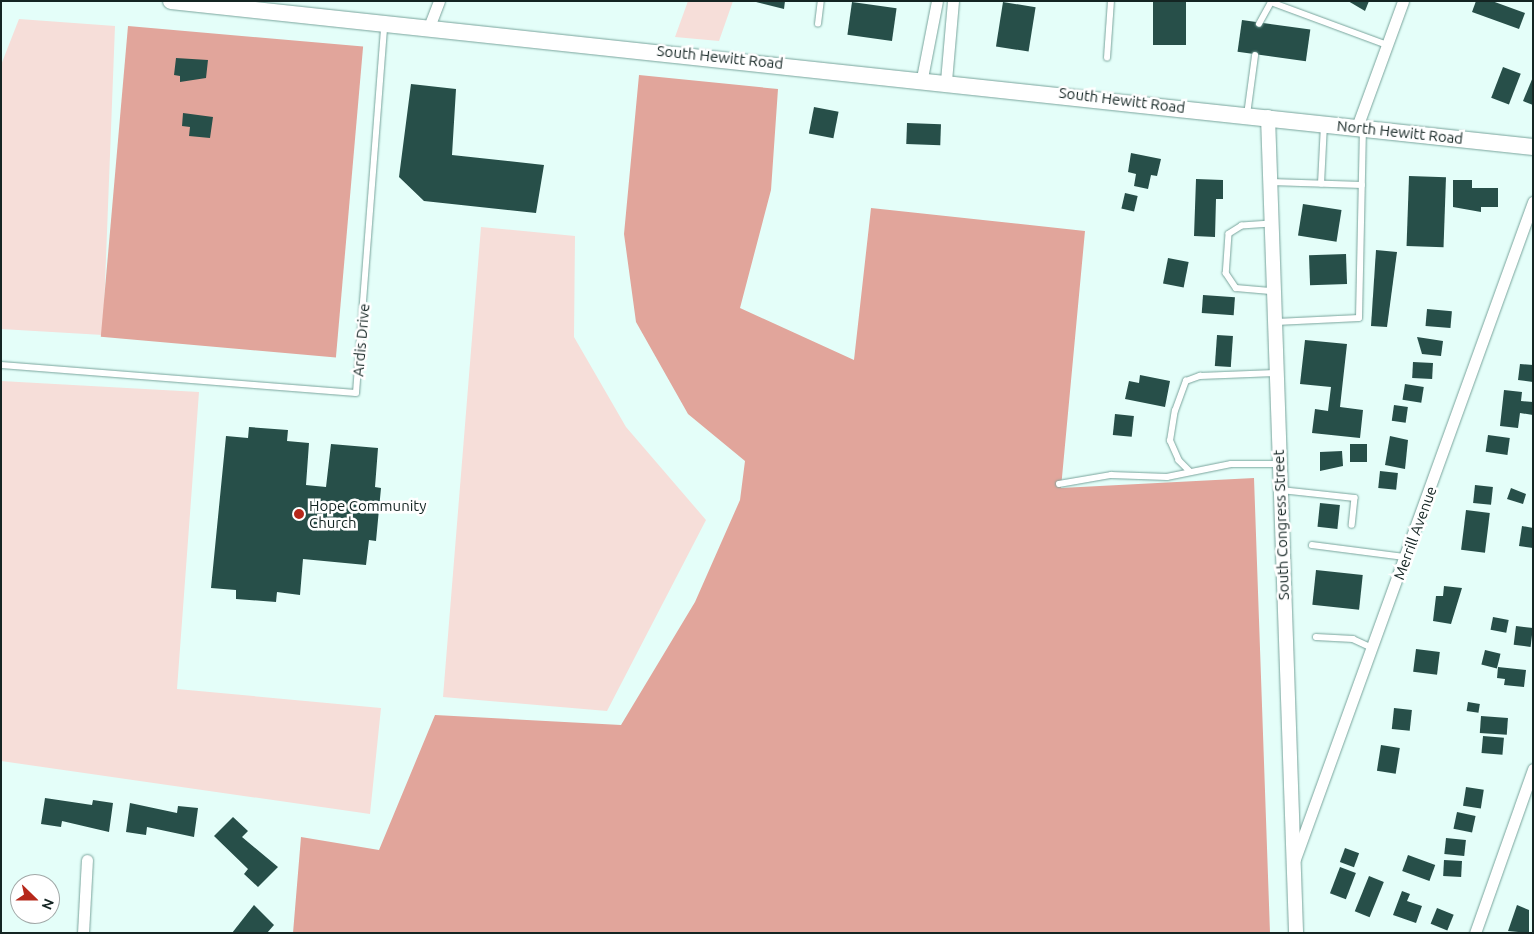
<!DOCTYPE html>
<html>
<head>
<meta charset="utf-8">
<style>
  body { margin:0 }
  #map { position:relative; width:1534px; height:934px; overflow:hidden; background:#e4fef9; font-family:Ubuntu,sans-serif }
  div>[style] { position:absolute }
  .green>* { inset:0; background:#f6ded9 }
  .forest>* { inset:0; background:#e1a59b; transform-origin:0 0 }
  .building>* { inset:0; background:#274f49; transform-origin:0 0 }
  .roads { filter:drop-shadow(0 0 1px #79a49c) drop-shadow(0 0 1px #79a49c) }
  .service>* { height:5.5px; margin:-2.75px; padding:0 2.75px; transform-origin:2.75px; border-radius:2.75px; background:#fff }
  .minor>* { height:11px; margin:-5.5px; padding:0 5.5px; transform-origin:5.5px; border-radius:5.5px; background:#fff }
  .tertiary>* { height:14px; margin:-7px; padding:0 7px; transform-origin:7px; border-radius:7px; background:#fff }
  .secondary>* { height:16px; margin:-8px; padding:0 8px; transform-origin:8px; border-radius:8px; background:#fff }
  .dots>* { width:14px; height:14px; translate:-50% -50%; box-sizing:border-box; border:2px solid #fff; border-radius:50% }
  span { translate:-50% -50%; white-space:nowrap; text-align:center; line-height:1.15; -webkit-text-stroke:5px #fff; paint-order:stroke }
  .street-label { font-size:15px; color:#142523 }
  .poi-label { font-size:15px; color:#142523 }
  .left { translate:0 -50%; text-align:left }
  .frame { position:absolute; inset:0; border:2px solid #142523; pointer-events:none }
  .north { position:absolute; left:10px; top:874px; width:50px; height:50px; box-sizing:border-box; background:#fff; border:1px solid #a1a8a7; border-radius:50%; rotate:112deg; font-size:14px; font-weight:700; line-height:20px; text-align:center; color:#142523 }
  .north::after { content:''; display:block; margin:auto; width:18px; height:22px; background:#b6281b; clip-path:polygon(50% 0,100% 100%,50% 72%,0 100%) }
</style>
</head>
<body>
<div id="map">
  <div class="green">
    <div style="clip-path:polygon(688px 1px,733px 1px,719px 41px,675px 37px)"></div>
    <div style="clip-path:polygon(19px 19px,115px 26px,103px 335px,1px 329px,1px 65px)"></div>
    <div style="clip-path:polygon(481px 227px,575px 236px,574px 337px,626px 427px,706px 520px,607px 711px,443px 697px)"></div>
    <div style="clip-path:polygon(1px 381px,199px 392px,177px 689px,381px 708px,370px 814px,1px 761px)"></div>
  </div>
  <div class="forest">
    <div style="left:128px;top:26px;width:236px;height:312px;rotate:5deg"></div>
    <div style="clip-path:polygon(639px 75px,778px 89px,771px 190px,740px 308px,854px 360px,871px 208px,1085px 231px,1061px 488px,1254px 478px,1270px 933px,293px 933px,301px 837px,379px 850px,435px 715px,621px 725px,695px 602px,740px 500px,745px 461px,688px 414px,636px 322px,624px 234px)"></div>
  </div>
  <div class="building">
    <div style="clip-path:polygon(752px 1px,785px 1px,784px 9px)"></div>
    <div style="left:1153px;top:1px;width:33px;height:44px"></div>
    <div style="clip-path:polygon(1348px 1px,1369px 1px,1365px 11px)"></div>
    <div style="clip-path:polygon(1476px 1px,1492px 1px,1525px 13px,1519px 29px,1472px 12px)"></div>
    <div style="left:852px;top:2px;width:45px;height:33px;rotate:8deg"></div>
    <div style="left:1003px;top:2px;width:33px;height:45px;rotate:9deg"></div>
    <div style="left:1242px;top:20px;width:69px;height:32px;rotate:8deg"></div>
    <div style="clip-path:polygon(176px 58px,208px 60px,206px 78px,180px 82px,180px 76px,174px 75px)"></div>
    <div style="left:1503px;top:67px;width:19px;height:33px;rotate:21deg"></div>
    <div style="clip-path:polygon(1533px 77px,1533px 105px,1523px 101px)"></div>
    <div style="clip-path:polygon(411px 84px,456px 89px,452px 155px,544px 165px,536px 213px,424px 201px,399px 177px)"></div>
    <div style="left:814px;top:107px;width:25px;height:27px;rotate:11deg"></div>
    <div style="clip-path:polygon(183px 113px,213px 117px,210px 138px,189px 136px,190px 127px,182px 126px)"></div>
    <div style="left:907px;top:123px;width:34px;height:21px;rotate:2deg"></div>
    <div style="clip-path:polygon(1131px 153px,1161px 159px,1157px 176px,1151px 175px,1148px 189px,1134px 186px,1136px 174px,1128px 172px)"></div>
    <div style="left:1409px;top:176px;width:37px;height:70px;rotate:2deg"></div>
    <div style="clip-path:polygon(1196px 179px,1223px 180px,1223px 199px,1216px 199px,1215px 237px,1194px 236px)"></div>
    <div style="clip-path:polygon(1453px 180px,1472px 180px,1472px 188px,1498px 188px,1498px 207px,1481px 207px,1481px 212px,1453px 207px)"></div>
    <div style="left:1125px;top:193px;width:13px;height:16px;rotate:13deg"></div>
    <div style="left:1303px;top:204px;width:39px;height:32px;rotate:9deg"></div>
    <div style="clip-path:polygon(1376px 250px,1397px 252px,1387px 327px,1371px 326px)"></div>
    <div style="left:1346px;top:254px;width:30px;height:37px;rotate:88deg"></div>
    <div style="left:1168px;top:258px;width:21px;height:26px;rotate:11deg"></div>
    <div style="left:1203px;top:295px;width:32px;height:18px;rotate:4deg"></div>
    <div style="left:1427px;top:309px;width:25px;height:17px;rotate:5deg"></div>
    <div style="left:1217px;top:335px;width:16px;height:31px;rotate:4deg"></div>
    <div style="clip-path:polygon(1417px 337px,1443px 341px,1441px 356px,1422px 354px)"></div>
    <div style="clip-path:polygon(1305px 340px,1347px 344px,1340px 407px,1363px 410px,1360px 438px,1312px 433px,1315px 409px,1328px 411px,1331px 387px,1300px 384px)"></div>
    <div style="left:1413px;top:362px;width:20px;height:16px;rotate:3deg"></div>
    <div style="clip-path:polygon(1520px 364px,1533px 365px,1533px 382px,1518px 380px)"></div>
    <div style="clip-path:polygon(1140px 375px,1170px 381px,1165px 407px,1125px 399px,1129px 381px,1139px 383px)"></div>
    <div style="left:1405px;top:384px;width:19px;height:16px;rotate:9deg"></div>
    <div style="clip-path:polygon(1504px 390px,1522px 392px,1521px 401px,1533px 402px,1533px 415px,1520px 413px,1518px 428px,1500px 426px)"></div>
    <div style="left:1394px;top:405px;width:14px;height:16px;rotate:8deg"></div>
    <div style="left:1115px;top:414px;width:19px;height:21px;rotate:6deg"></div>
    <div style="clip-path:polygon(249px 427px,288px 430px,287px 441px,309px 443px,306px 485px,326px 487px,331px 444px,378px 448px,375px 487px,381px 488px,376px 541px,369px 540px,366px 565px,303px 559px,300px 595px,277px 592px,276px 602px,236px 599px,236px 590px,211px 588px,226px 436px,248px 438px)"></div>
    <div style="left:1488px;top:435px;width:22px;height:17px;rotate:8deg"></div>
    <div style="clip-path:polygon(1390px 436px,1408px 440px,1405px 469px,1385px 465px)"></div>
    <div style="left:1367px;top:444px;width:18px;height:17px;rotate:90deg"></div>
    <div style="clip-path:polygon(1342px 451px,1343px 466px,1320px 471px,1320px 452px)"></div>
    <div style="left:1380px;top:471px;width:18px;height:17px;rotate:6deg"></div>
    <div style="left:1475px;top:485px;width:18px;height:18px;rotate:6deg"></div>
    <div style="clip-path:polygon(1511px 488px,1526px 494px,1523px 504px,1507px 499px)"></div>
    <div style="left:1320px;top:503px;width:20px;height:24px;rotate:6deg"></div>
    <div style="left:1466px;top:510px;width:24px;height:40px;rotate:7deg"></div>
    <div style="clip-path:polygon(1522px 526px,1533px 528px,1533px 548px,1519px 546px)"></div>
    <div style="left:1316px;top:570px;width:47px;height:35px;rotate:6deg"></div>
    <div style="clip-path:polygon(1444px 586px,1462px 588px,1451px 624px,1433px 621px,1436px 596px,1443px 596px)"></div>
    <div style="left:1493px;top:617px;width:16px;height:13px;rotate:11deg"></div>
    <div style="left:1516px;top:626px;width:17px;height:19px;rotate:7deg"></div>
    <div style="left:1416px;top:649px;width:24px;height:23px;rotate:7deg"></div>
    <div style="left:1485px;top:650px;width:16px;height:15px;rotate:14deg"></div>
    <div style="clip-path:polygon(1498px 667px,1526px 670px,1524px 687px,1504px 685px,1505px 679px,1497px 678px)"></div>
    <div style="left:1468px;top:702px;width:12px;height:9px;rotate:9deg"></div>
    <div style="left:1394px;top:708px;width:18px;height:21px;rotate:6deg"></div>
    <div style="left:1481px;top:716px;width:27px;height:17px;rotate:4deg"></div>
    <div style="left:1483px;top:736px;width:21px;height:17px;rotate:5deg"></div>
    <div style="left:1381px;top:745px;width:19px;height:26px;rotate:9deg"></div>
    <div style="left:1466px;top:787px;width:18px;height:19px;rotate:9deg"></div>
    <div style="clip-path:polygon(45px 798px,92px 805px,93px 800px,113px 803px,109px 832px,62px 821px,61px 827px,41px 824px)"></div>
    <div style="clip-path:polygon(130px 803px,177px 813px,178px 806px,198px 808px,194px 837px,147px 827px,146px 835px,126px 832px)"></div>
    <div style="left:1457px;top:812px;width:19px;height:17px;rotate:12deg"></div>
    <div style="clip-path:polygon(233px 817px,248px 831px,242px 837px,278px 867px,258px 887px,244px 874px,248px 869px,214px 836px)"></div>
    <div style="left:1446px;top:838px;width:20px;height:16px;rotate:6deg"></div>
    <div style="left:1345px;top:848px;width:15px;height:15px;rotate:20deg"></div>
    <div style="left:1408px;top:855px;width:29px;height:17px;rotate:20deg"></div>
    <div style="left:1444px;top:860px;width:18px;height:16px;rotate:3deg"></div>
    <div style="left:1340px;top:867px;width:17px;height:28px;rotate:21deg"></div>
    <div style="left:1369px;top:876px;width:16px;height:38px;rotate:22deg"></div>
    <div style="clip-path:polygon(1402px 891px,1410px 894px,1407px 901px,1422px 906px,1416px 923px,1393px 915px)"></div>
    <div style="clip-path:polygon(254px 905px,274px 925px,267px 933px,232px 933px)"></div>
    <div style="clip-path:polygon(1517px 905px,1529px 910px,1529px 933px,1508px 931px)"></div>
    <div style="left:1437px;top:908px;width:18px;height:17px;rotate:22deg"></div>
  </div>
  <div class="roads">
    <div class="service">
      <div style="left:818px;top:24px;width:23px;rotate:-83deg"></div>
      <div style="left:1259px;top:24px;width:25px;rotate:-61deg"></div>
      <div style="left:1271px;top:2px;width:124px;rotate:20.3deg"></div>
      <div style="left:1107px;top:58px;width:57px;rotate:-86deg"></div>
      <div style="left:1247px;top:115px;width:60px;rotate:-82.3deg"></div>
      <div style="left:1271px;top:182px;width:91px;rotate:1.9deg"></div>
      <div style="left:1321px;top:184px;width:59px;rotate:-87.1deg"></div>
      <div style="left:1271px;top:224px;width:29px;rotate:176deg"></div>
      <div style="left:1242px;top:226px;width:15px;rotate:148deg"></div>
      <div style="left:1229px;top:234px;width:39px;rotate:94deg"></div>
      <div style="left:1226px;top:273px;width:18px;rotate:56deg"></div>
      <div style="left:1236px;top:288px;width:37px;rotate:5deg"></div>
      <div style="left:1276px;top:322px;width:83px;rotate:-2.8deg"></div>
      <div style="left:1359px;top:318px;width:188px;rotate:-88.8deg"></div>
      <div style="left:1px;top:365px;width:356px;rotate:4.5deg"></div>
      <div style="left:356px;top:393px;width:369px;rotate:-85.6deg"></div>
      <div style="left:1190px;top:472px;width:16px;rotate:-135deg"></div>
      <div style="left:1179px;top:461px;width:22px;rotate:-114deg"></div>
      <div style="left:1170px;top:441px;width:30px;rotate:-81deg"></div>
      <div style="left:1175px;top:411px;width:32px;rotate:-70deg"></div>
      <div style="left:1186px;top:381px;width:15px;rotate:-20deg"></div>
      <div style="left:1200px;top:376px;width:75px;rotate:-2.3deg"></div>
      <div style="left:1059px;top:484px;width:53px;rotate:-9.8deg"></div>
      <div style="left:1111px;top:475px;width:56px;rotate:2deg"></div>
      <div style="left:1167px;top:477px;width:65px;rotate:-11.5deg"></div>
      <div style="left:1231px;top:464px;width:48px"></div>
      <div style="left:1281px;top:490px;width:74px;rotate:6.2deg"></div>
      <div style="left:1355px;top:498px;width:27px;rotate:96deg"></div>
      <div style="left:1312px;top:545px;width:93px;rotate:7.4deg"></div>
      <div style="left:1316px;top:637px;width:37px;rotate:3deg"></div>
      <div style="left:1353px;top:639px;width:21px;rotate:25deg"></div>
    </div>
    <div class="minor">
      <div style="left:429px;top:27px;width:28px;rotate:-69deg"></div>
      <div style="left:922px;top:78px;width:78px;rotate:-79deg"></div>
      <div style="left:946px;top:81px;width:80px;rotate:-85deg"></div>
      <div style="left:1357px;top:127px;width:134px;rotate:-69.9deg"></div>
      <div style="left:1295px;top:859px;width:699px;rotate:-70.09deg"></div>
      <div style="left:83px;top:933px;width:73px;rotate:-86.9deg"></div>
      <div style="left:1475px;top:933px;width:174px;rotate:-70.5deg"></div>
    </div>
    <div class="tertiary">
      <div style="left:1268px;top:117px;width:816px;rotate:88.03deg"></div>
    </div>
    <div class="secondary">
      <div style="left:171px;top:1px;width:1370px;rotate:6.12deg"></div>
    </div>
  </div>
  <div class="dots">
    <div style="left:299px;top:514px;background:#b6281b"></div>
  </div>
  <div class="street-label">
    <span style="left:720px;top:57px;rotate:6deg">South Hewitt Road</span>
    <span style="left:1122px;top:100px;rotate:7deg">South Hewitt Road</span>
    <span style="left:1400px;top:132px;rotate:6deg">North Hewitt Road</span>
    <span style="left:361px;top:340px;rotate:-85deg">Ardis Drive</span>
    <span style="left:1281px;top:525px;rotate:-92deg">South Congress Street</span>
    <span style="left:1415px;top:533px;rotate:-70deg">Merrill Avenue</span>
  </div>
  <div class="poi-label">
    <span class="left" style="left:309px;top:514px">Hope Community<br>Church</span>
  </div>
  <div class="frame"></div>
  <div class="north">N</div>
</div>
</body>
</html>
